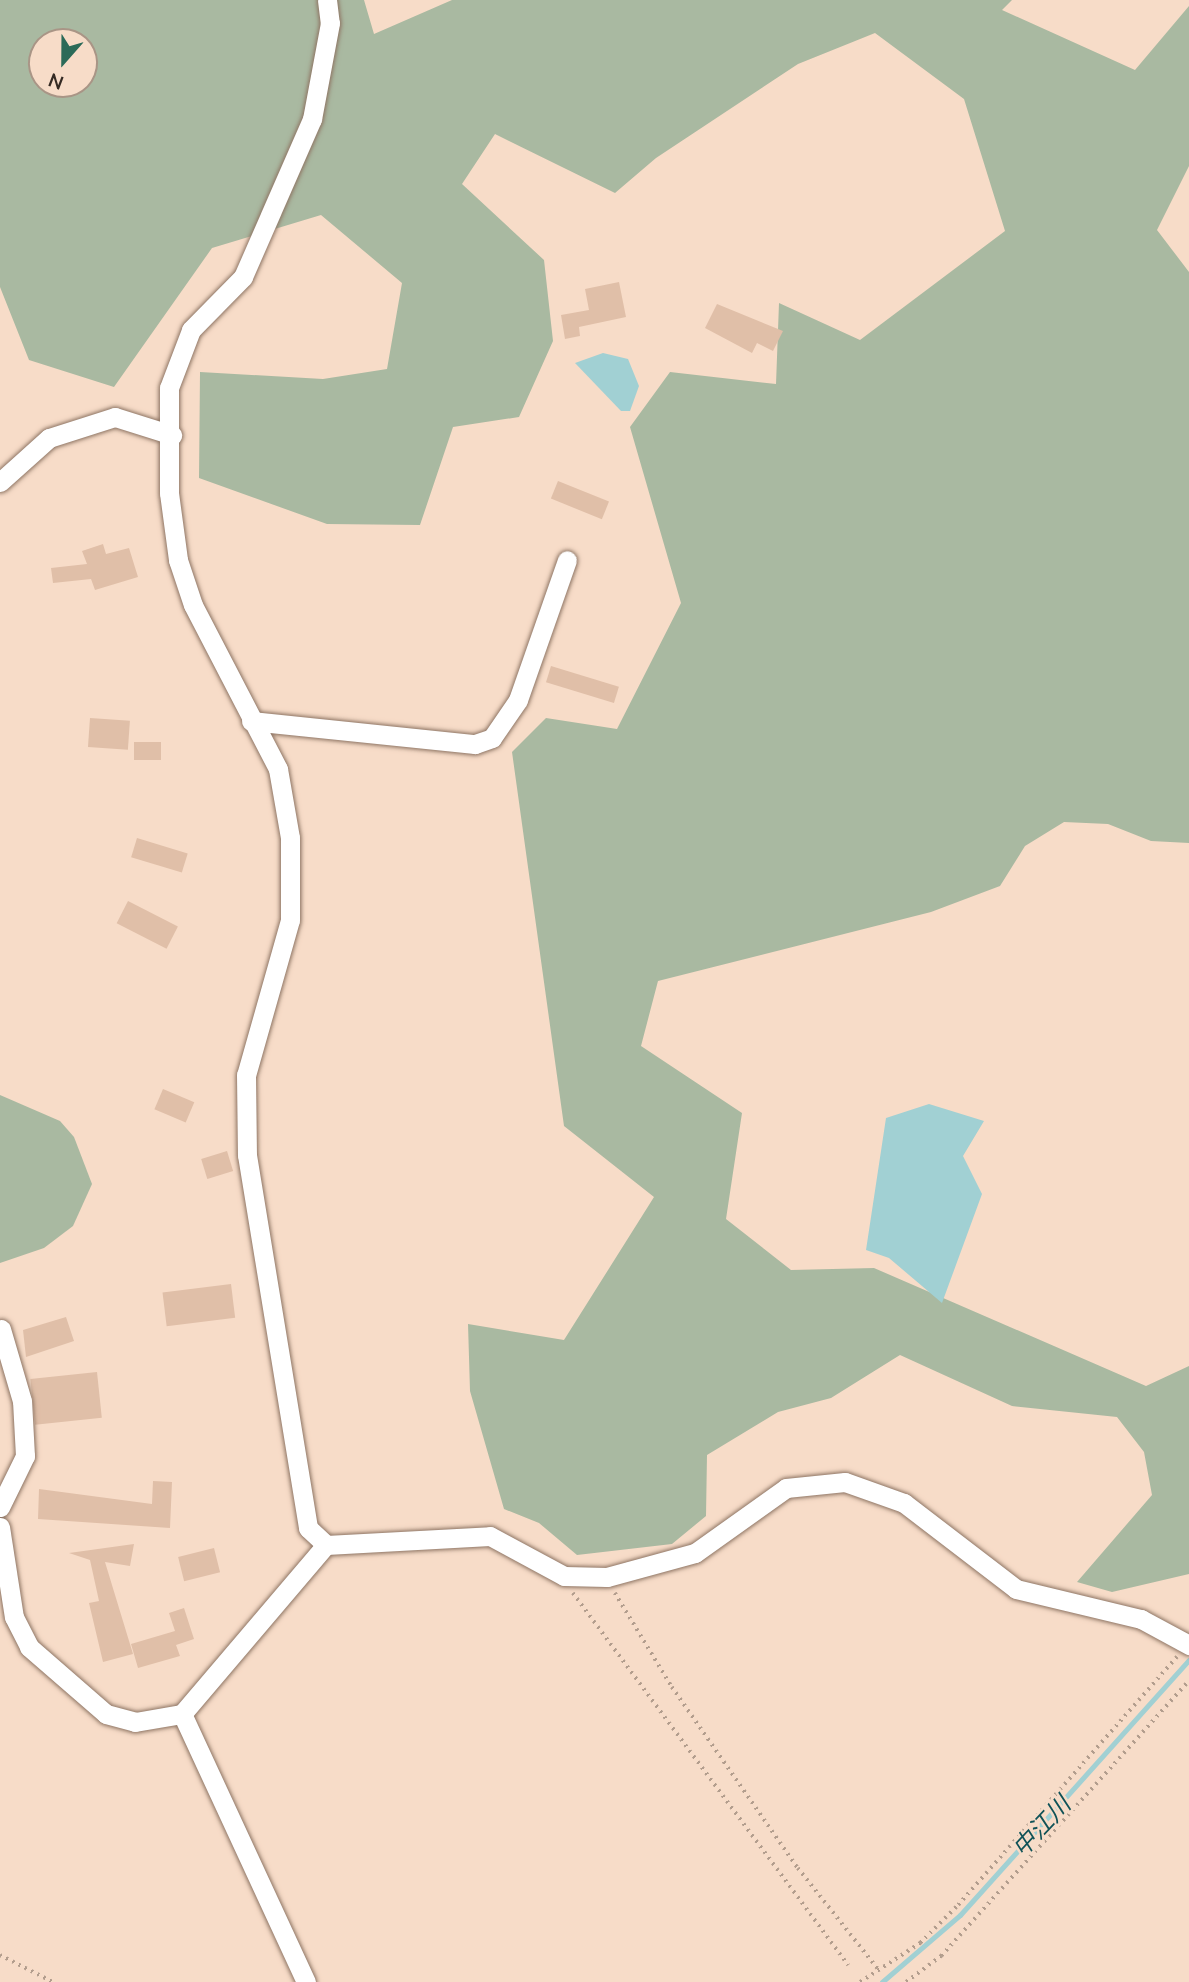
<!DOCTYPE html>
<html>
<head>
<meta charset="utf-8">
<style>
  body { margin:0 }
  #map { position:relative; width:1189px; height:1982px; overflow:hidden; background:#f7dcc8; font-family:"Nunito Sans","Noto Sans JP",sans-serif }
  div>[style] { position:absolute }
  .green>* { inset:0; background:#a9b9a1 }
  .water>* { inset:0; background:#a1d0d3 }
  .stream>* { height:5px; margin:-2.5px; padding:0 2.5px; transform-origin:2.5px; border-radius:2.5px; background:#a1d0d3 }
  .building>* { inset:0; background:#e0bfa8; transform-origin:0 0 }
  .path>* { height:3.5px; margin-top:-1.75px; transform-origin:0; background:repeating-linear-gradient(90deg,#b29d8d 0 2px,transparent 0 7px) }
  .roads { filter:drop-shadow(0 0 2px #8e7564) drop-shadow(0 0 2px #8e7564) }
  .minor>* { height:19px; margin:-9.5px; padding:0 9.5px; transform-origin:9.5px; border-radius:9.5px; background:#fff }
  span { translate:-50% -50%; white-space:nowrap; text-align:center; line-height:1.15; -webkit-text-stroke:5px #f7dcc8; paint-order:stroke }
  .water-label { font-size:24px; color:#0f5257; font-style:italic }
  .north { position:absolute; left:28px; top:28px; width:70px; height:70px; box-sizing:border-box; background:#f7dcc8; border:2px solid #a99586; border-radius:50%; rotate:201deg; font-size:19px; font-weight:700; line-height:28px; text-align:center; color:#352a23 }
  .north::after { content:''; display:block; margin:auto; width:24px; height:32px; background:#2b6a58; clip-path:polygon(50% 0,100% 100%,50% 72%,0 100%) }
</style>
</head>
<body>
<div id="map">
  <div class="green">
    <div style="clip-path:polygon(evenodd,0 0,364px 0,374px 34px,452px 0,1012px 0,1002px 10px,1135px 70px,1189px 6px,1189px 166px,1157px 230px,1189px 272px,1189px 843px,1151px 841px,1108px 824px,1064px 822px,1025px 846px,1000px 886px,931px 912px,658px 981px,641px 1046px,742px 1113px,726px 1219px,791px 1270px,874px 1268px,1146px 1386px,1189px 1366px,1189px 1574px,1112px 1592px,1077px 1582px,1152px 1495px,1144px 1452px,1117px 1417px,1012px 1406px,900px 1355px,831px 1398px,778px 1412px,707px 1455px,706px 1516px,672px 1544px,577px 1555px,539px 1523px,504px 1509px,470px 1391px,468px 1324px,564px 1340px,654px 1197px,564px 1126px,512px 752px,546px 718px,617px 729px,681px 603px,630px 427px,670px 372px,776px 384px,779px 303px,860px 340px,1005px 231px,964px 99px,875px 33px,798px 64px,656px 158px,615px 193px,495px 134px,462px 184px,544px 260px,553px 341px,519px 417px,453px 427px,420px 525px,327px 524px,199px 478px,200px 372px,323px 379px,387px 369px,402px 283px,321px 215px,212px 248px,114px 387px,29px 360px,0 287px,0 0,42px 42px,84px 42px,84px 84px,42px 84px,42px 42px)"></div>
    <div style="clip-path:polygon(0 1095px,60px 1121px,74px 1137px,92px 1184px,73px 1226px,44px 1248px,0 1263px)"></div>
  </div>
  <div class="water">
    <div style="clip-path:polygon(603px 353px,628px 359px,639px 386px,630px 411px,621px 411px,575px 363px)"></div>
    <div style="clip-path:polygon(929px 1104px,984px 1121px,963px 1156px,982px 1194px,942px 1303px,889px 1258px,866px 1250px,886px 1118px)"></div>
  </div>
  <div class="stream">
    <div style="left:882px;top:1982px;width:103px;rotate:-40.7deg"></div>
    <div style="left:960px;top:1915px;width:343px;rotate:-48.1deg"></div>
  </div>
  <div class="building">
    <div style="clip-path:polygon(619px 282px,626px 317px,579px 327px,580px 336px,565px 339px,561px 315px,589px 310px,585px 289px)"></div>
    <div style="clip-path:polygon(717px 304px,783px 331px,773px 351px,757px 343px,752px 353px,705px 328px)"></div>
    <div style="left:558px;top:481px;width:55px;height:19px;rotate:22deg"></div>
    <div style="clip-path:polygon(103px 544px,106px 554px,129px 548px,138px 577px,95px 590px,91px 579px,53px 583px,51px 568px,87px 564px,82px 551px)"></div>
    <div style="left:551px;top:666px;width:71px;height:17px;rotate:17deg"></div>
    <div style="left:90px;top:718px;width:40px;height:29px;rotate:4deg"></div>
    <div style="left:134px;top:742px;width:27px;height:18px"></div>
    <div style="left:137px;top:838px;width:53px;height:20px;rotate:17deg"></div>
    <div style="left:128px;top:901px;width:56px;height:25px;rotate:27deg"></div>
    <div style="left:163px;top:1089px;width:34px;height:22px;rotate:23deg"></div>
    <div style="left:227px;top:1151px;width:21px;height:27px;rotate:73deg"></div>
    <div style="left:231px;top:1284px;width:34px;height:69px;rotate:83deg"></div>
    <div style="clip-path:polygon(66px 1317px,74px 1341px,26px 1357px,23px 1330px)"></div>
    <div style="left:97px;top:1372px;width:46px;height:67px;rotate:84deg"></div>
    <div style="clip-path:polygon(153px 1481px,172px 1482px,170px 1528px,38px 1519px,39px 1489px,152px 1504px)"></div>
    <div style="clip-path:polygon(134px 1544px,130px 1566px,105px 1562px,133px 1654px,103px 1662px,89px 1603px,99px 1601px,90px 1560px,69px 1553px)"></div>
    <div style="left:214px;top:1548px;width:25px;height:37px;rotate:76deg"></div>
    <div style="clip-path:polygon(184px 1608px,194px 1639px,176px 1645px,180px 1656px,138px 1668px,131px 1644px,175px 1631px,169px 1613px)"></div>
  </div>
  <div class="path">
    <div style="left:573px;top:1593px;width:463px;rotate:53.5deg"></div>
    <div style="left:615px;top:1593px;width:110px;rotate:58.8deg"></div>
    <div style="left:672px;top:1687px;width:221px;rotate:55.2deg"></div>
    <div style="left:798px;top:1868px;width:129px;rotate:51.6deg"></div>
    <div style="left:0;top:1955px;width:59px;rotate:27deg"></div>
    <div style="left:860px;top:1982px;width:72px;rotate:-33deg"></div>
    <div style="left:920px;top:1943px;width:54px;rotate:-45deg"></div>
    <div style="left:958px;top:1905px;width:331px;rotate:-48.6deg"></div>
    <div style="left:906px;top:1982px;width:44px;rotate:-36.6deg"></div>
    <div style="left:941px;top:1956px;width:370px;rotate:-48deg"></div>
  </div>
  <div class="roads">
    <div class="minor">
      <div style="left:327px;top:0;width:23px;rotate:83deg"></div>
      <div style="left:330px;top:23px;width:98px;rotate:100.6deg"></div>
      <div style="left:312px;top:119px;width:172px;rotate:113.6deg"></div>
      <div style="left:243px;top:277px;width:74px;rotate:134.5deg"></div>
      <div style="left:191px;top:330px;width:62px;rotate:110.8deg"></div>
      <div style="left:169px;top:388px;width:105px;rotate:90deg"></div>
      <div style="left:169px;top:493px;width:68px;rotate:82.3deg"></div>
      <div style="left:178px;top:560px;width:47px;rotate:71.6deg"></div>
      <div style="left:193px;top:605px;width:185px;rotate:62.6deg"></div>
      <div style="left:278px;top:769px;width:70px;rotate:80.1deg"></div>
      <div style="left:290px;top:838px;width:82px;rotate:90deg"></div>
      <div style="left:290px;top:920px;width:161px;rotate:105.8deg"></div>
      <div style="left:246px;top:1075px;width:80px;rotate:89.3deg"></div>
      <div style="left:247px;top:1155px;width:378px;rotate:80.7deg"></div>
      <div style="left:308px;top:1528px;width:25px;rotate:43deg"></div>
      <div style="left:326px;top:1545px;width:164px;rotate:-3.1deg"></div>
      <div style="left:490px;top:1536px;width:84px;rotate:28.4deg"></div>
      <div style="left:564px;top:1576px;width:43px;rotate:1.3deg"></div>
      <div style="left:607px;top:1577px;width:91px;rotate:-15.3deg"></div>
      <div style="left:695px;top:1553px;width:112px;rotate:-35.5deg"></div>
      <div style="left:786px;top:1488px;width:59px;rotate:-5.8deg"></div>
      <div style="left:845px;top:1482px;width:63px;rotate:19.6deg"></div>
      <div style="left:904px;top:1503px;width:141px;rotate:37.5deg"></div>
      <div style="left:1016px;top:1589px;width:129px;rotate:13.5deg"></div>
      <div style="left:1141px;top:1619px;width:55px;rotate:28.4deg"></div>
      <div style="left:0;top:482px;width:66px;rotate:-41.9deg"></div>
      <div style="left:49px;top:438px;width:69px;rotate:-17.7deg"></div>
      <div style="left:115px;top:417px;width:60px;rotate:17.5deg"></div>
      <div style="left:251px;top:721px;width:225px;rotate:5.9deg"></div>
      <div style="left:475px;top:744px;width:18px;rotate:-19deg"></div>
      <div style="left:492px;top:738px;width:46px;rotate:-55.6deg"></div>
      <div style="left:518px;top:700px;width:148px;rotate:-70.7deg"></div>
      <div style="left:0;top:1507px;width:57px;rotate:-63.9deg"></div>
      <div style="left:25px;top:1456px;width:55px;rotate:-93.1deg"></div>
      <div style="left:22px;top:1401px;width:75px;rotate:-106.3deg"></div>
      <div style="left:0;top:1527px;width:91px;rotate:81.2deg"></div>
      <div style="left:14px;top:1617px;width:34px;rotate:63deg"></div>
      <div style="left:29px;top:1647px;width:102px;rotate:41deg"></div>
      <div style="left:106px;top:1714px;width:30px;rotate:15deg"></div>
      <div style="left:135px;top:1722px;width:48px;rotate:-9.7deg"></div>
      <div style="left:306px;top:1982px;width:295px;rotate:-114.8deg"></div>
      <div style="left:182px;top:1714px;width:222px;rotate:-49.6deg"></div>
    </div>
  </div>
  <div class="water-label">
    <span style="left:1042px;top:1827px;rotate:-47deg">中江川</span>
  </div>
  <div class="north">N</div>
</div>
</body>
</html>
